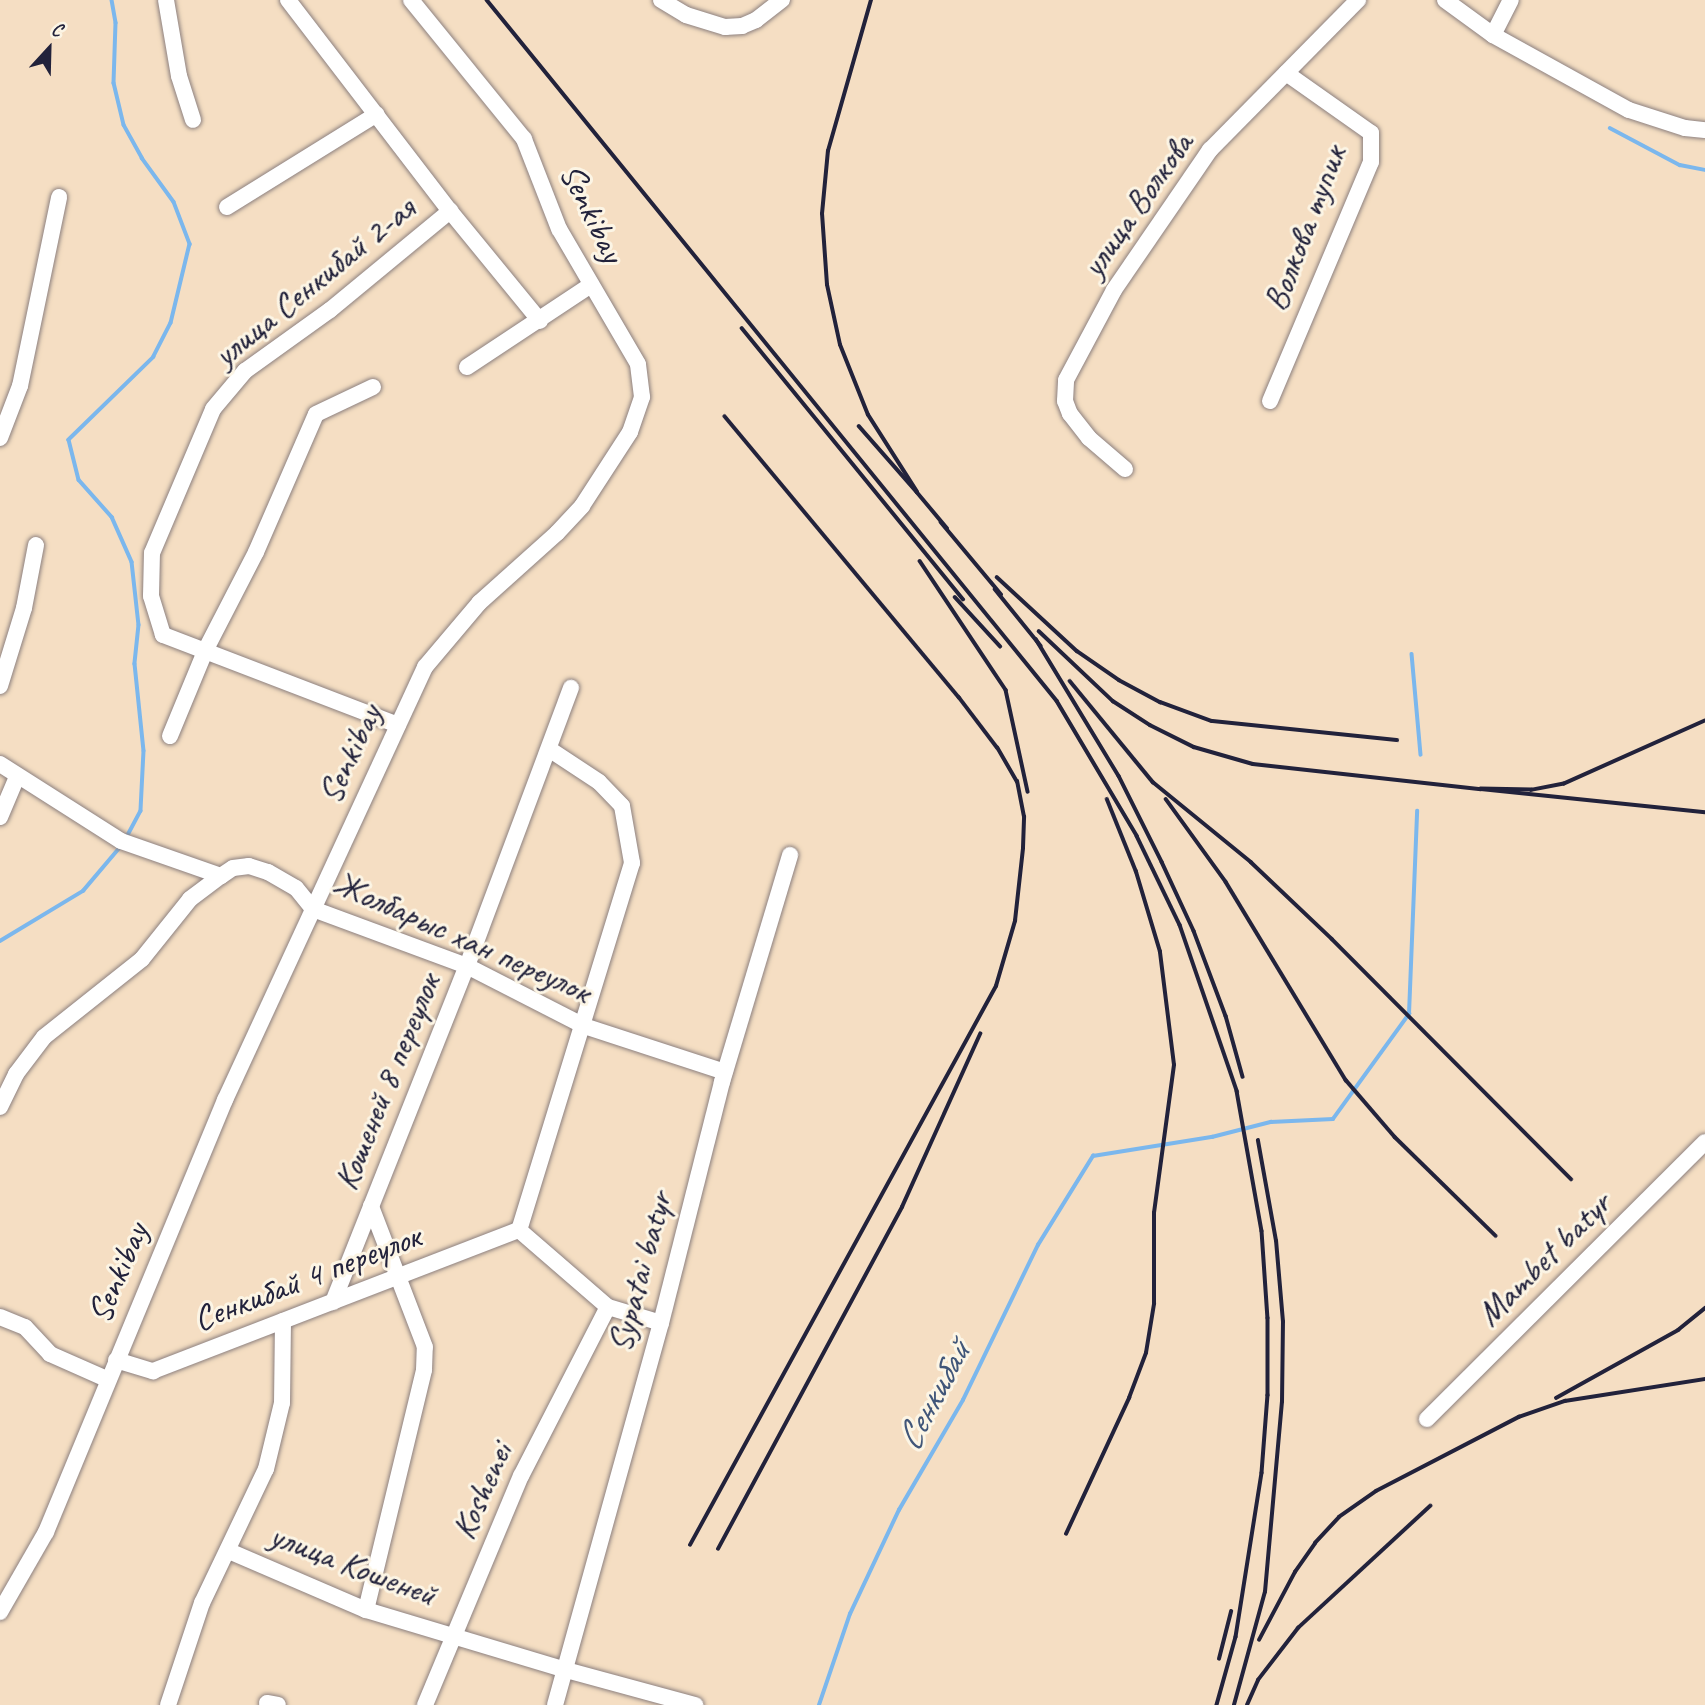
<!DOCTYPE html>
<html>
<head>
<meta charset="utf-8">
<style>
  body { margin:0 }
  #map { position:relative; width:1705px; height:1705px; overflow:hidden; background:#f5dec3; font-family:Caveat,sans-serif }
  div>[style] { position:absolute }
  .stream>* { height:3.5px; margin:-1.75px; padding:0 1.75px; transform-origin:1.75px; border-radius:1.75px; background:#7bb7ed }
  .roads { filter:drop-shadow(0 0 2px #8c807f) drop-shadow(0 0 2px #8c807f) }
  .minor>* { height:16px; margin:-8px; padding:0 8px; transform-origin:8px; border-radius:8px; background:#fff }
  .rail>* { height:3.5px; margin:-1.75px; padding:0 1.75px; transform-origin:1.75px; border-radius:1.75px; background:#22223b }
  span { translate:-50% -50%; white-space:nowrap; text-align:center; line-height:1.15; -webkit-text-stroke:6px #fcf5e5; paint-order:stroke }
  .street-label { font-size:35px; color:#22223b }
  .water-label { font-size:37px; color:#415679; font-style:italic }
  .north { position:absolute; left:14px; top:14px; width:70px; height:70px; -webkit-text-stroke:5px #fcf5e5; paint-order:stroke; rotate:22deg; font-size:19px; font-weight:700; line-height:28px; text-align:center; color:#22223b }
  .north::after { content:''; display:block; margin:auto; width:24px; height:32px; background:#22223b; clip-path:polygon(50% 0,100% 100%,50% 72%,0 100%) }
</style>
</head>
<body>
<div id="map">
  <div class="stream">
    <div style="left:112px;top:0;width:23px;rotate:80deg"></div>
    <div style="left:116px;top:23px;width:60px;rotate:91.9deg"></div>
    <div style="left:114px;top:83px;width:43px;rotate:76.6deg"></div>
    <div style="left:124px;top:125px;width:38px;rotate:61deg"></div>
    <div style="left:142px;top:158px;width:54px;rotate:54deg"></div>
    <div style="left:174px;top:202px;width:45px;rotate:69.1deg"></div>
    <div style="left:190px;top:244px;width:81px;rotate:103.5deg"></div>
    <div style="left:171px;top:323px;width:38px;rotate:117deg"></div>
    <div style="left:154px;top:357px;width:119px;rotate:135.7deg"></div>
    <div style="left:69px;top:440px;width:41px;rotate:76deg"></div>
    <div style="left:79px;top:480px;width:50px;rotate:48.3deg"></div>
    <div style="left:112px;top:517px;width:49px;rotate:66deg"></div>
    <div style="left:132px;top:562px;width:63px;rotate:83.7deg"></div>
    <div style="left:139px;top:625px;width:39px;rotate:96deg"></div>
    <div style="left:135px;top:664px;width:87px;rotate:84.1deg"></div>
    <div style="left:144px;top:751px;width:60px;rotate:92.9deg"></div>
    <div style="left:141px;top:811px;width:30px;rotate:118deg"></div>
    <div style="left:1610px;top:128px;width:79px;rotate:27.9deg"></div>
    <div style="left:1680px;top:165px;width:25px;rotate:11deg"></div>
    <div style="left:1412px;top:654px;width:101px;rotate:84.9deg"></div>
    <div style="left:0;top:941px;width:97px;rotate:-31.1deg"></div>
    <div style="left:83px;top:891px;width:59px;rotate:-49.8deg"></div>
    <div style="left:819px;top:1705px;width:96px;rotate:-71.2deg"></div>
    <div style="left:850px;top:1614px;width:115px;rotate:-64.8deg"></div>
    <div style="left:899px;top:1510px;width:127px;rotate:-59.8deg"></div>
    <div style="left:963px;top:1400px;width:172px;rotate:-64.2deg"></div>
    <div style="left:1038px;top:1245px;width:105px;rotate:-58.3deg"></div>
    <div style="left:1093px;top:1156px;width:121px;rotate:-9.1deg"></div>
    <div style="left:1212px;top:1137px;width:61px;rotate:-14.3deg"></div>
    <div style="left:1271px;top:1122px;width:62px;rotate:-2.8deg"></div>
    <div style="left:1333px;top:1119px;width:130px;rotate:-54.1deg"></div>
    <div style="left:1409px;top:1014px;width:203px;rotate:-87.7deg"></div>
  </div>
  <div class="roads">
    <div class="minor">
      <div style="left:166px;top:0;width:77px;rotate:80.3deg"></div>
      <div style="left:179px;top:76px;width:46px;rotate:72.3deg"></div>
      <div style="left:288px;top:0;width:266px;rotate:52.5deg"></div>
      <div style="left:450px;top:211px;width:142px;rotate:50.7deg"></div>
      <div style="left:661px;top:0;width:29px;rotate:31deg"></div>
      <div style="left:686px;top:15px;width:41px;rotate:17.1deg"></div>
      <div style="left:725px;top:27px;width:17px;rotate:-3deg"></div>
      <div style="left:742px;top:26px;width:15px;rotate:-23deg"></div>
      <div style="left:756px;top:20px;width:33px;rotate:-38deg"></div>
      <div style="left:1445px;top:0;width:59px;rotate:36.1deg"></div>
      <div style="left:1493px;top:35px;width:155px;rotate:28.9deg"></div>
      <div style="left:1629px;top:110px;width:59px;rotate:17.8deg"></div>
      <div style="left:1685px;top:128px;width:20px;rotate:6deg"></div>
      <div style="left:1493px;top:35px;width:39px;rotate:-63deg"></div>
      <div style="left:227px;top:207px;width:176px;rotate:-31.8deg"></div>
      <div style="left:467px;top:367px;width:149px;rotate:-33.5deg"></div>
      <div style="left:1270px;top:401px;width:259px;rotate:-67.1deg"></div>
      <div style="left:1371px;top:162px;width:29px;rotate:-90deg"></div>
      <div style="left:1371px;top:133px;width:104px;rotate:-144.8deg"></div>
      <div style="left:0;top:438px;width:56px;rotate:-69deg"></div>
      <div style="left:20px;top:386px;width:193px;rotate:-78.3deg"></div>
      <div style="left:1125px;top:469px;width:48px;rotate:-139.3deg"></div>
      <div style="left:1089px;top:438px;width:31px;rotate:-128deg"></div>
      <div style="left:1070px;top:414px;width:14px;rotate:-111deg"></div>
      <div style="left:1065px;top:401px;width:21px;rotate:-87deg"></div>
      <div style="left:1066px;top:380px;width:102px;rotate:-61.9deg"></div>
      <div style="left:1114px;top:290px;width:170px;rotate:-55.6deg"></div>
      <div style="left:1210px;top:150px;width:211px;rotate:-45.4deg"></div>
      <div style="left:0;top:686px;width:82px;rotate:-72.9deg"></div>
      <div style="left:24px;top:608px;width:64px;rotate:-79.2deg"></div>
      <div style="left:398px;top:725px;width:252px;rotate:-159deg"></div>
      <div style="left:163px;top:635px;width:41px;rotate:-107.1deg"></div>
      <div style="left:151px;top:596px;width:43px;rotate:-88.7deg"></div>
      <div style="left:152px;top:553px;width:156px;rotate:-67deg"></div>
      <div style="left:213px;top:409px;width:50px;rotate:-49.9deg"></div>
      <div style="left:245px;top:371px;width:105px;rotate:-35.7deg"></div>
      <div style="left:330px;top:310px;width:156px;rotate:-39.5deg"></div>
      <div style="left:170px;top:736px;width:94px;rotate:-67.5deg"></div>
      <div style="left:206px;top:649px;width:109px;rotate:-62.7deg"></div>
      <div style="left:256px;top:552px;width:150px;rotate:-66.5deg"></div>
      <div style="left:316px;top:414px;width:63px;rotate:-25.3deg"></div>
      <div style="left:549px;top:749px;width:60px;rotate:33.4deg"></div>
      <div style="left:599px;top:782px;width:33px;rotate:46deg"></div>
      <div style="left:622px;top:806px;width:58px;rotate:80deg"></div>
      <div style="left:632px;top:863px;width:384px;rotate:107.1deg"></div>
      <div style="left:519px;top:1230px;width:118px;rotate:40.9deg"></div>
      <div style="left:608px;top:1307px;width:55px;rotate:16.8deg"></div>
      <div style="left:0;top:764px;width:143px;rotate:32.5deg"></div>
      <div style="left:121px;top:841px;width:106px;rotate:19.3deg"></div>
      <div style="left:221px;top:876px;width:14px;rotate:-34deg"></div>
      <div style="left:233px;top:868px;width:16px;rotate:-7deg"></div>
      <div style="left:249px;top:866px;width:20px;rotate:18deg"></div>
      <div style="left:268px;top:872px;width:32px;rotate:30deg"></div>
      <div style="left:296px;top:888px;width:27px;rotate:51deg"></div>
      <div style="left:313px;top:909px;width:164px;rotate:20.3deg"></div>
      <div style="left:467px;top:966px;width:131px;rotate:27.1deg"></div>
      <div style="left:584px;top:1026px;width:148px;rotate:18.1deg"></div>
      <div style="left:0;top:817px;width:43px;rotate:-67deg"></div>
      <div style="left:0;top:1107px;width:37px;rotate:-64deg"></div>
      <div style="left:16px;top:1074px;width:46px;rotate:-52.9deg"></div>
      <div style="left:44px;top:1037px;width:125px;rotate:-38.5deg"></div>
      <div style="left:142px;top:959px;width:77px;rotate:-51.3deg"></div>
      <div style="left:190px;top:899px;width:39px;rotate:-37deg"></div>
      <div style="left:333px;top:1302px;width:362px;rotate:-68.3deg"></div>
      <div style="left:467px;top:966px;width:297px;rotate:-69.5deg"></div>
      <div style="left:0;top:1317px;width:27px;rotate:22deg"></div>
      <div style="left:25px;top:1327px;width:37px;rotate:47deg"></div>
      <div style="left:50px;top:1354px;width:64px;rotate:23.8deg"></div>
      <div style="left:116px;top:1360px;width:39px;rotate:17deg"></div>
      <div style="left:153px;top:1371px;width:392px;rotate:-21.1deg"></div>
      <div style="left:1427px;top:1419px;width:392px;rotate:-44.9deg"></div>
      <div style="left:229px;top:1551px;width:149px;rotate:23.3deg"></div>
      <div style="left:366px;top:1610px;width:209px;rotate:16.7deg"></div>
      <div style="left:566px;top:1670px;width:134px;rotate:15.2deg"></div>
      <div style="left:366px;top:1610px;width:247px;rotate:-76.4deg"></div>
      <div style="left:424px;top:1370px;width:23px;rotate:-88deg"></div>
      <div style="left:425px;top:1347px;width:151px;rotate:-111deg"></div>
      <div style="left:0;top:1612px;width:92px;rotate:-60.1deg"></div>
      <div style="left:46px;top:1532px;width:468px;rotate:-67.5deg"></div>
      <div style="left:225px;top:1100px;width:477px;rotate:-65.2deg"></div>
      <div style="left:425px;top:667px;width:84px;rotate:-49.8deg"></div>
      <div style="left:479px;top:603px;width:105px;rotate:-41.9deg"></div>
      <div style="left:557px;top:533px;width:37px;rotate:-47deg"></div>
      <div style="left:582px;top:506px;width:88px;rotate:-57deg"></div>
      <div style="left:630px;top:432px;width:37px;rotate:-71deg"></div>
      <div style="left:642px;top:397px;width:33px;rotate:-97deg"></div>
      <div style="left:638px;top:364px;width:156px;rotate:-120.3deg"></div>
      <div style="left:559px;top:229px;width:97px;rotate:-111.3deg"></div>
      <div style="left:524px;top:139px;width:179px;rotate:-129.1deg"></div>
      <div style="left:267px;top:1703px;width:11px;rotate:10deg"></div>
      <div style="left:168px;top:1705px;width:108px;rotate:-71.6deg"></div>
      <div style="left:202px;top:1603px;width:148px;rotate:-64.5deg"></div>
      <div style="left:266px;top:1469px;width:68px;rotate:-76.4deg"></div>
      <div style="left:282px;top:1403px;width:82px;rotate:-89.3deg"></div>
      <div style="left:425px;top:1705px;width:248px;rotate:-67.3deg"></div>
      <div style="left:521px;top:1476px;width:190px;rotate:-62.8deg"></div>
      <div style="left:555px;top:1705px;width:396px;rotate:-74.5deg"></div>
      <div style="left:661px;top:1323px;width:249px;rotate:-75.8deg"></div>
      <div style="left:722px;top:1082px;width:237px;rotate:-73.3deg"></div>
    </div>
  </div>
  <div class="rail">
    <div style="left:487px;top:0;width:903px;rotate:50.88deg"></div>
    <div style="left:1057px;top:701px;width:157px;rotate:59.3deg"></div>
    <div style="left:1137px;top:836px;width:99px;rotate:64.2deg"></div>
    <div style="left:1180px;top:925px;width:176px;rotate:71deg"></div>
    <div style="left:1237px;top:1091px;width:142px;rotate:79.9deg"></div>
    <div style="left:1262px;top:1231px;width:87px;rotate:86.1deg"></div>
    <div style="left:1268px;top:1318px;width:77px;rotate:90deg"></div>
    <div style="left:1268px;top:1395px;width:78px;rotate:94.4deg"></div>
    <div style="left:1262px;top:1473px;width:166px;rotate:99deg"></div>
    <div style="left:1236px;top:1637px;width:71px;rotate:105.6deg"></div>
    <div style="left:742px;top:328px;width:350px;rotate:50.8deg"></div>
    <div style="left:859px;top:426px;width:88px;rotate:48.7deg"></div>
    <div style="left:917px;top:492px;width:91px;rotate:-122.5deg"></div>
    <div style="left:868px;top:415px;width:75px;rotate:-111.8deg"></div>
    <div style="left:840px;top:345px;width:61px;rotate:-102.2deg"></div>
    <div style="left:827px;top:285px;width:71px;rotate:-94deg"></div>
    <div style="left:822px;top:214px;width:63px;rotate:-84.6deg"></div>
    <div style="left:828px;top:151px;width:157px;rotate:-74.1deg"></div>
    <div style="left:917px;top:492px;width:47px;rotate:50.2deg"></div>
    <div style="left:941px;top:522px;width:94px;rotate:50.2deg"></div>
    <div style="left:920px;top:561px;width:155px;rotate:56.3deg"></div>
    <div style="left:1006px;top:690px;width:104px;rotate:77.8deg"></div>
    <div style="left:997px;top:577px;width:109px;rotate:42.8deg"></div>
    <div style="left:1077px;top:651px;width:51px;rotate:34.6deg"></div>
    <div style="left:1119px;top:680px;width:47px;rotate:28.2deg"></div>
    <div style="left:1160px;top:702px;width:55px;rotate:20.1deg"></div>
    <div style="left:1212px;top:721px;width:186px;rotate:5.9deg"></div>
    <div style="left:995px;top:589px;width:73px;rotate:51.1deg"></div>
    <div style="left:955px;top:597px;width:67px;rotate:47.4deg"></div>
    <div style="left:1039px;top:631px;width:102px;rotate:43.4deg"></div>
    <div style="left:1113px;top:701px;width:44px;rotate:33deg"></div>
    <div style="left:1150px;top:725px;width:49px;rotate:26.6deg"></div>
    <div style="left:1194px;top:747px;width:61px;rotate:16.1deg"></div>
    <div style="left:1253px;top:764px;width:229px;rotate:6.3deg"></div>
    <div style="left:1036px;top:639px;width:160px;rotate:58.8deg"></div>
    <div style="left:1119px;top:776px;width:96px;rotate:63.4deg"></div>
    <div style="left:1162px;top:862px;width:76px;rotate:65.1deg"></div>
    <div style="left:1194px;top:931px;width:91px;rotate:69.4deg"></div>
    <div style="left:1226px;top:1016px;width:63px;rotate:74.4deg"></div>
    <div style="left:1070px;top:681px;width:131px;rotate:50.6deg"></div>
    <div style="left:1153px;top:782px;width:127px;rotate:39.2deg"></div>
    <div style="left:1251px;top:862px;width:112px;rotate:43.5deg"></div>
    <div style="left:1332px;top:939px;width:339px;rotate:45.1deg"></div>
    <div style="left:1705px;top:721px;width:154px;rotate:155.9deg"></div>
    <div style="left:1564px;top:784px;width:33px;rotate:169deg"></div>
    <div style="left:1532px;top:790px;width:51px;rotate:-178.9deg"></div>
    <div style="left:1481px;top:789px;width:225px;rotate:5.9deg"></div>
    <div style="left:1166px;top:799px;width:102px;rotate:54.1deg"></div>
    <div style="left:1226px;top:882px;width:232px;rotate:58.8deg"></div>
    <div style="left:1346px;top:1080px;width:75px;rotate:49.3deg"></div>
    <div style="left:1395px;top:1137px;width:141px;rotate:44.4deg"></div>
    <div style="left:1556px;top:1398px;width:140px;rotate:-29.1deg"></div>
    <div style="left:1678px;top:1330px;width:35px;rotate:-39deg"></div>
    <div style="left:1066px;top:1534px;width:150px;rotate:-65.1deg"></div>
    <div style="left:1129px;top:1398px;width:48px;rotate:-69.3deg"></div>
    <div style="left:1146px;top:1353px;width:50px;rotate:-80.7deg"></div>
    <div style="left:1154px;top:1304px;width:91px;rotate:-90deg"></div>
    <div style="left:1154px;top:1213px;width:149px;rotate:-82.3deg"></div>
    <div style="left:1174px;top:1065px;width:114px;rotate:-97.1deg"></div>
    <div style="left:1160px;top:952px;width:84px;rotate:-106.7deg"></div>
    <div style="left:1136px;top:872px;width:78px;rotate:-111.9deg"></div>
    <div style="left:690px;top:1545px;width:637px;rotate:-61.3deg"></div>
    <div style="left:996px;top:986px;width:68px;rotate:-73.7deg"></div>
    <div style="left:1015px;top:921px;width:73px;rotate:-83.7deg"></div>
    <div style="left:1023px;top:848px;width:31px;rotate:-88deg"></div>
    <div style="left:1024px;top:817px;width:36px;rotate:-101deg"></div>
    <div style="left:1017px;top:782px;width:39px;rotate:-120deg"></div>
    <div style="left:997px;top:748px;width:63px;rotate:-127.2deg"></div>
    <div style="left:959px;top:698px;width:366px;rotate:-129.8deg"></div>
    <div style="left:718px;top:1549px;width:388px;rotate:-61.7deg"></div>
    <div style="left:902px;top:1207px;width:190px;rotate:-65.7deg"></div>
    <div style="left:1259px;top:1640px;width:77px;rotate:-62.1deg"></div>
    <div style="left:1295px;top:1572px;width:35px;rotate:-55deg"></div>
    <div style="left:1315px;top:1543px;width:35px;rotate:-47deg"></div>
    <div style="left:1339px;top:1517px;width:45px;rotate:-35.1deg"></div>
    <div style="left:1376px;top:1491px;width:161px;rotate:-27.4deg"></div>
    <div style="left:1519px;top:1417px;width:49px;rotate:-19.2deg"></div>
    <div style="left:1565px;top:1401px;width:142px;rotate:-8.9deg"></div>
    <div style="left:1219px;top:1659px;width:49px;rotate:-75.7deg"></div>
    <div style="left:1234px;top:1705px;width:117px;rotate:-74.7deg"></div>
    <div style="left:1265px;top:1592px;width:191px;rotate:-84.9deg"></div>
    <div style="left:1282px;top:1402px;width:80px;rotate:-89.3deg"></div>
    <div style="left:1283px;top:1322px;width:81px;rotate:-94.9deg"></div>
    <div style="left:1276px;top:1241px;width:102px;rotate:-100.2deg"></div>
    <div style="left:1247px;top:1705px;width:27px;rotate:-66deg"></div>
    <div style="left:1258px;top:1680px;width:66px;rotate:-52.4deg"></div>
    <div style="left:1298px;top:1628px;width:180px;rotate:-42.7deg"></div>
  </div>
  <div class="street-label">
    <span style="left:1137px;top:205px;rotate:-55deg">улица Волкова</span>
    <span style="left:592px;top:213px;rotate:64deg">Senkibay</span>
    <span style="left:1305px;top:228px;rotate:-69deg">Волкова тупик</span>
    <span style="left:314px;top:282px;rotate:-39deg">улица Сенкибай 2-ая</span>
    <span style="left:350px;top:754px;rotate:-65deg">Senkibay</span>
    <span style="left:462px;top:937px;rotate:24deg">Жолбарыс хан переулок</span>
    <span style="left:387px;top:1082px;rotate:-68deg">Кошеней 8 переулок</span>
    <span style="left:1544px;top:1259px;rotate:-45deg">Mambet batyr</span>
    <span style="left:640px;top:1272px;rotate:-75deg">Sypatai batyr</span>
    <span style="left:118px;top:1273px;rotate:-67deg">Senkibay</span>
    <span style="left:307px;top:1278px;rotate:-21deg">Сенкибай 4 переулок</span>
    <span style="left:482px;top:1491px;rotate:-66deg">Koshenei</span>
    <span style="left:353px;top:1565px;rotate:21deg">улица Кошеней</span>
  </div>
  <div class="water-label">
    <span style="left:933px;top:1396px;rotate:-62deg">Сенкибай</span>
  </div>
  <div class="north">С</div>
</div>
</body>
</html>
